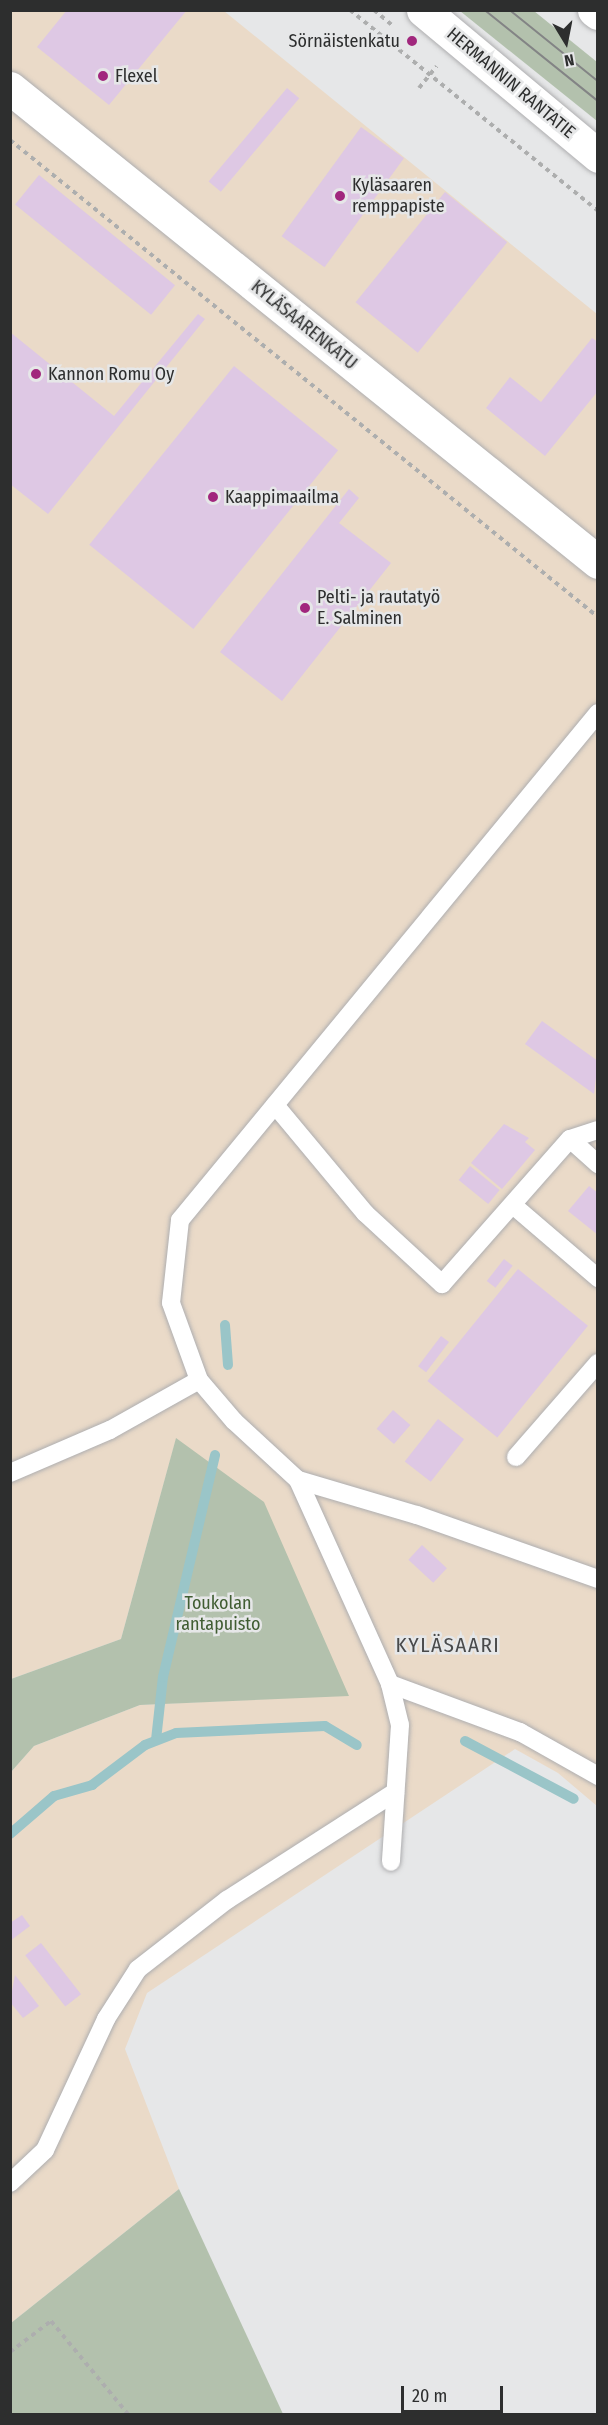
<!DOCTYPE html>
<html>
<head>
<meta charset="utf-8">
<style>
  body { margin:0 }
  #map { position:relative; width:608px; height:2425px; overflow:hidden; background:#e6e7e8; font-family:"Fira Sans Condensed",sans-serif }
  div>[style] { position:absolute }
  .industrial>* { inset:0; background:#eadac8 }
  .green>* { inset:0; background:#b3c1ad }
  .stream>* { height:10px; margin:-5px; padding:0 5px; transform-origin:5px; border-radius:5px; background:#9ac5c8 }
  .building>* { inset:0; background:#dec8e4; transform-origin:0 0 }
  .path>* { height:4px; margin-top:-2px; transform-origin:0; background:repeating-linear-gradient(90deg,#adaeae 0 4.5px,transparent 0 9px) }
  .roads { filter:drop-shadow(0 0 2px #aeaeb0) drop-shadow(0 0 2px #aeaeb0) }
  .service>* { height:18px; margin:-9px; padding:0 9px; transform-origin:9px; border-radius:9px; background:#fff }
  .minor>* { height:33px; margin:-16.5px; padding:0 16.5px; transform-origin:16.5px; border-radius:16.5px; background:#fff }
  .primary>* { height:33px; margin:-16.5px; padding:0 16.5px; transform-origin:16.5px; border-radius:16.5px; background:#fff }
  .tram>* { height:1.5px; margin:-0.75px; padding:0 0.75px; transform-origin:0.75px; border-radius:0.75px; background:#838485 }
  .dots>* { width:16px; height:16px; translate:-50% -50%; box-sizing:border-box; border:3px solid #e6e7e8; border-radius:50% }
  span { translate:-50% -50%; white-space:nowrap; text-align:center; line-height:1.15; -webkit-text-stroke:5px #e6e7e8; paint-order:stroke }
  .poi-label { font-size:18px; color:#2d2e2e }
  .right { translate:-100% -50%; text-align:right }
  .left { translate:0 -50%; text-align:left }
  .street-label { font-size:18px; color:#2d2e2e }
  .park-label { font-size:18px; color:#405d32 }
  .quarter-label { font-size:21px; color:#494a4b; letter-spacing:1.5px }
  .frame { position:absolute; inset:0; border:12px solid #2d2e2e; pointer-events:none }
  .north { position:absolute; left:536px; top:12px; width:60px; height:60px; -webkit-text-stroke:4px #e6e7e8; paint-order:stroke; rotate:170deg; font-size:16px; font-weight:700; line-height:24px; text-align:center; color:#2d2e2e }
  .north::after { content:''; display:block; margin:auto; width:21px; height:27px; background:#2d2e2e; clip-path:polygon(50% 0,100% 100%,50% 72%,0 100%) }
  .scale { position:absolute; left:401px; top:2386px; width:102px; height:27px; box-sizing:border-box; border:3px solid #2d2e2e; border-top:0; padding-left:8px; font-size:18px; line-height:21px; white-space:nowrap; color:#2d2e2e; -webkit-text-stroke:4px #e6e7e8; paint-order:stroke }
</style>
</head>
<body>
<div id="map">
  <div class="industrial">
    <div style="clip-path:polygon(11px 11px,224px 11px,597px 314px,597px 1806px,558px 1773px,515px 1749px,147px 1993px,125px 2049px,179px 2189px,11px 2323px,11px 1772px,34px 1746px,140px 1705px,348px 1695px,176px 1439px,121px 1639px,11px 1679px)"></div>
  </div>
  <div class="green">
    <div style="clip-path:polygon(460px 11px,534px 11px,597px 62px,597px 121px)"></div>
    <div style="clip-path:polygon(176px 1438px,264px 1502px,349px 1696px,140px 1705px,34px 1746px,11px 1772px,11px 1679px,121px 1639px)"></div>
    <div style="clip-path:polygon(179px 2189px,283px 2414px,11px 2414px,11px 2323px)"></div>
  </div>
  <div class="stream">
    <div style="left:225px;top:1325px;width:40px;rotate:85.7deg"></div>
    <div style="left:156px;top:1740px;width:63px;rotate:-83.7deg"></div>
    <div style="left:163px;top:1677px;width:228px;rotate:-76.8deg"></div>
    <div style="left:465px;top:1741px;width:123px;rotate:28deg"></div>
    <div style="left:10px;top:1834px;width:58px;rotate:-40.8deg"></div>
    <div style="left:54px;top:1796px;width:40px;rotate:-16deg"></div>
    <div style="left:92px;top:1785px;width:66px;rotate:-37deg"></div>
    <div style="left:145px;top:1745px;width:33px;rotate:-21deg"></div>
    <div style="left:176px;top:1733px;width:149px;rotate:-2.7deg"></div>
    <div style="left:325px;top:1726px;width:37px;rotate:31deg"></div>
  </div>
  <div class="building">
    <div style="clip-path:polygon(67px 10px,187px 10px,109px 105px,37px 47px)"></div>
    <div style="left:287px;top:88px;width:16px;height:122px;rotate:40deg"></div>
    <div style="left:361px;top:127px;width:53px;height:135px;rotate:36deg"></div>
    <div style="left:39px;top:175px;width:175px;height:38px;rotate:39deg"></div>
    <div style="left:445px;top:192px;width:80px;height:142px;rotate:39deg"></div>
    <div style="clip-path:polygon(198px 314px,205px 319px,48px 514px,10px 484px,10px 332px,114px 416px)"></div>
    <div style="clip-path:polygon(592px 338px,598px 342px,598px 391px,545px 456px,486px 408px,510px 377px,541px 402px)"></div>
    <div style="left:234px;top:366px;width:134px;height:230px;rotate:39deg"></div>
    <div style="clip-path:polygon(349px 489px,359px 498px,339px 523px,391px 563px,282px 701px,220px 652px)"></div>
    <div style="clip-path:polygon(542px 1021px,598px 1061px,594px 1094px,525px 1044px)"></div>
    <div style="clip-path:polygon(504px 1124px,529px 1138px,525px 1142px,535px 1150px,502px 1189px,471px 1163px)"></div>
    <div style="left:470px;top:1166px;width:38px;height:18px;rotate:39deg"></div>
    <div style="clip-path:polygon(589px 1186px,598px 1193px,598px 1235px,568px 1211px)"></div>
    <div style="left:504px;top:1259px;width:11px;height:28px;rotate:38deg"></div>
    <div style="left:518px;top:1269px;width:90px;height:144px;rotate:39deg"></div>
    <div style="left:441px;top:1336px;width:10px;height:38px;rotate:37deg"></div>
    <div style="left:393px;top:1410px;width:23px;height:25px;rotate:41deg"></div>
    <div style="left:438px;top:1419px;width:33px;height:54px;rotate:38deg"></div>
    <div style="left:422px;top:1545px;width:34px;height:20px;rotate:43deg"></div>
    <div style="clip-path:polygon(22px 1915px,30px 1926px,10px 1941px,10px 1923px)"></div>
    <div style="left:41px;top:1943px;width:65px;height:20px;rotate:52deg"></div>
    <div style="clip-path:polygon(15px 1975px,39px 2006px,23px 2018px,10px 2002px)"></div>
  </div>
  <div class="path">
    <div style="left:350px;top:10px;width:319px;rotate:39deg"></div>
    <div style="left:374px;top:10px;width:23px;rotate:40deg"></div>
    <div style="left:419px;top:88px;width:28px;rotate:-51deg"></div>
    <div style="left:10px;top:140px;width:757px;rotate:39.05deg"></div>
    <div style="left:10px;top:2352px;width:51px;rotate:-37.1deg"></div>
    <div style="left:51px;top:2321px;width:121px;rotate:50.4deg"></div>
  </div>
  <div class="roads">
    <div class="service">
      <div style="left:598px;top:713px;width:657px;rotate:129.5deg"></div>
      <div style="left:180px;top:1220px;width:83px;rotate:96.2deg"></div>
      <div style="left:171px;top:1303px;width:82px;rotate:70deg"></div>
      <div style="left:199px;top:1380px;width:54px;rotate:49.5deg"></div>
      <div style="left:234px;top:1421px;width:87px;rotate:42.7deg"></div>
      <div style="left:298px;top:1480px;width:124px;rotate:16.4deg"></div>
      <div style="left:417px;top:1515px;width:192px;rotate:19.5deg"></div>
      <div style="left:275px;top:1105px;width:141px;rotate:50.2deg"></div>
      <div style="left:365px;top:1213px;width:105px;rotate:42.7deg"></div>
      <div style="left:442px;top:1284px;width:193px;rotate:-48.6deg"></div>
      <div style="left:570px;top:1139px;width:29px;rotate:-18deg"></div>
      <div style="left:570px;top:1139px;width:38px;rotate:42deg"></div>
      <div style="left:514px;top:1206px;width:111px;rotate:40.6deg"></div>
      <div style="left:516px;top:1457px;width:125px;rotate:-48.9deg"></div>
      <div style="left:10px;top:1473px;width:109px;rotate:-23.3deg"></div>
      <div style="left:110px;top:1430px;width:102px;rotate:-29.3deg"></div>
      <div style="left:298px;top:1480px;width:224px;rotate:65.7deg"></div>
      <div style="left:390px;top:1684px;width:42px;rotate:76.3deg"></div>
      <div style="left:400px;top:1725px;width:137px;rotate:93.8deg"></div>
      <div style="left:390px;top:1684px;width:139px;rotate:20.3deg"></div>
      <div style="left:520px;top:1732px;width:90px;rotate:29.4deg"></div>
      <div style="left:10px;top:2183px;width:48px;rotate:-43.3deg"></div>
      <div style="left:45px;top:2150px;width:145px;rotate:-65deg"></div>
      <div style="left:106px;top:2019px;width:59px;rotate:-57.4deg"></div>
      <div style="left:138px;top:1969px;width:113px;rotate:-37.8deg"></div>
      <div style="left:227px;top:1900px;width:200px;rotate:-32.7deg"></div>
    </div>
    <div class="minor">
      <div style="left:10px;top:88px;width:755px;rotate:38.87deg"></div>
    </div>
    <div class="primary">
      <div style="left:423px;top:10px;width:228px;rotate:39.8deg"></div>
      <div style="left:594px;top:10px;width:5px;rotate:37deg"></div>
    </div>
  </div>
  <div class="tram">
    <div style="left:485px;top:10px;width:145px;rotate:38.8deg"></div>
    <div style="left:510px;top:10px;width:113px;rotate:38.9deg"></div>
  </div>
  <div class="dots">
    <div style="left:412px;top:41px;background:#a1277d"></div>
    <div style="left:103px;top:76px;background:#a1277d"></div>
    <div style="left:340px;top:196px;background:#a1277d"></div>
    <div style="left:36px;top:374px;background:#a1277d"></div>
    <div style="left:213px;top:497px;background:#a1277d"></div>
    <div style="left:305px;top:608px;background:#a1277d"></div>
  </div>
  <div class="poi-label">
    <span class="right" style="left:400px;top:41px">Sörnäistenkatu</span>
    <span class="left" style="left:115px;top:76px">Flexel</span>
    <span class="left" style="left:352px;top:196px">Kyläsaaren<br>remppapiste</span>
    <span class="left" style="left:48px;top:374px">Kannon Romu Oy</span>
    <span class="left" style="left:225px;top:497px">Kaappimaailma</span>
    <span class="left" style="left:317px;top:608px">Pelti- ja rautatyö<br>E. Salminen</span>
  </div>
  <div class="street-label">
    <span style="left:511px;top:83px;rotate:40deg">HERMANNIN RANTATIE</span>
    <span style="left:304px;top:325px;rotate:39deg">KYLÄSAARENKATU</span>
  </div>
  <div class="park-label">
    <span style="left:218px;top:1614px">Toukolan<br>rantapuisto</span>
  </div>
  <div class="quarter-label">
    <span style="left:448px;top:1645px">KYLÄSAARI</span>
  </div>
  <div class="frame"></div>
  <div class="north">N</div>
  <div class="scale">20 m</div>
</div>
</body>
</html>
